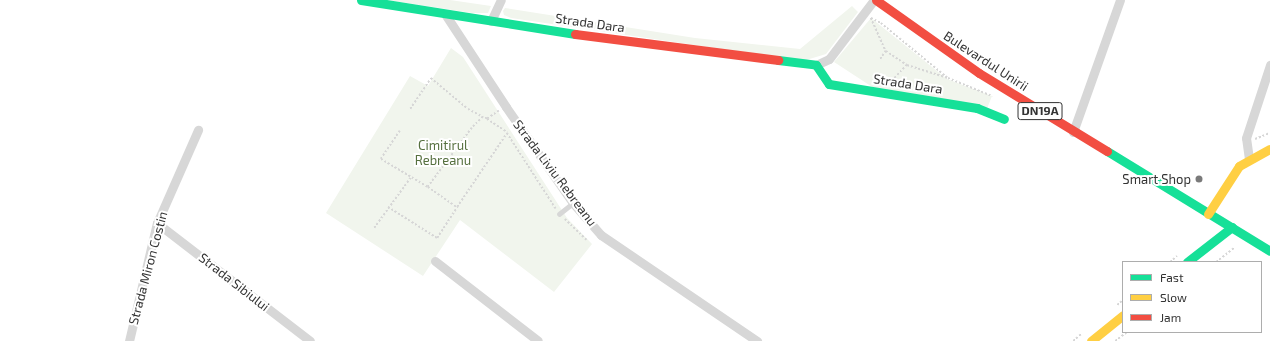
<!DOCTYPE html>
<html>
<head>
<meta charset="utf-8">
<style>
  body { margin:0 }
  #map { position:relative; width:1270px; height:341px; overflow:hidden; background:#fff; font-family:"Exo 2",sans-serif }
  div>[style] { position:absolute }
  .green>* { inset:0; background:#f1f5ed }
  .path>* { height:1.5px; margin-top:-0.75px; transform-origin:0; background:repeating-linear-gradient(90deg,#d6d6d6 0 2px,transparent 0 4px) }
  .lane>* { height:4.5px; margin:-2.25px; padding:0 2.25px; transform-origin:2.25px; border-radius:2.25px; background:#d7d7d7 }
  .street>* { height:9px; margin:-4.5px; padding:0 4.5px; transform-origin:4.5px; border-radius:4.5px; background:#d7d7d7 }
  .fast>* { height:9px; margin:-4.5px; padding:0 4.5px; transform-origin:4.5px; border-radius:4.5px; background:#16e098 }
  .slow>* { height:9px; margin:-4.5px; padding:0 4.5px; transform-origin:4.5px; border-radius:4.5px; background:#ffcf43 }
  .jam>* { height:9px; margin:-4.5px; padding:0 4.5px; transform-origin:4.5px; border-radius:4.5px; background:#f24e42 }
  .dots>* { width:11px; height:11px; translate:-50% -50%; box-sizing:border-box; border:2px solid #fff; border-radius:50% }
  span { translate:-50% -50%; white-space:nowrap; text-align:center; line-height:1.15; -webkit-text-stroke:4px #fff; paint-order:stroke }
  .shield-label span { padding:1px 3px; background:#fff; border:1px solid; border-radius:3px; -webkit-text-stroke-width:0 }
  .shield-label { font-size:12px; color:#333; font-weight:700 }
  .street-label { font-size:13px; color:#333 }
  .park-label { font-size:13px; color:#56703f }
  .poi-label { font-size:13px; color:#333 }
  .right { translate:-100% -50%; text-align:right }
  .legend { position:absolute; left:1122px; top:261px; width:140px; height:72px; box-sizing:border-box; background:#fff; border:1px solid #adadad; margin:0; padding:5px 7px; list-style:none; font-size:12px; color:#333 }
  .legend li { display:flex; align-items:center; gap:8px; height:20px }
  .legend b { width:20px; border:1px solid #adadad }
</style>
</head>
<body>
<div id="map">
  <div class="green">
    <div style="clip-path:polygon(387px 0,450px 0,491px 6px,488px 13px,472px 13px)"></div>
    <div style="clip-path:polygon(852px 6px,858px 12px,826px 54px,803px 61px,511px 18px,504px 15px,503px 11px,505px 8px,695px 38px,800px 49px)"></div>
    <div style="clip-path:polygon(871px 18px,947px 79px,992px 96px,986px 111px,880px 92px,834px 62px)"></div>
    <div style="clip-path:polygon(451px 48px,463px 57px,567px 218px,592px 244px,554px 292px,460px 220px,423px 276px,326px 213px,410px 76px,428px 86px)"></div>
  </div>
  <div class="path">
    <div style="left:871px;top:18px;width:11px;rotate:27deg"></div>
    <div style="left:881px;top:23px;width:87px;rotate:39.4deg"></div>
    <div style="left:948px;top:78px;width:48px;rotate:22.2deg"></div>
    <div style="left:871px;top:18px;width:36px;rotate:66deg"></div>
    <div style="left:886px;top:51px;width:11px;rotate:124deg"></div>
    <div style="left:886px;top:51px;width:25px;rotate:34deg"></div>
    <div style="left:907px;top:65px;width:25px;rotate:133deg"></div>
    <div style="left:907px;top:65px;width:43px;rotate:17.6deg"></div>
    <div style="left:410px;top:109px;width:37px;rotate:-56deg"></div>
    <div style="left:431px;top:78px;width:48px;rotate:40deg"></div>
    <div style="left:468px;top:109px;width:17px;rotate:28deg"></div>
    <div style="left:499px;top:111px;width:14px;rotate:146deg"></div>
    <div style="left:487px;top:119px;width:4px;rotate:-153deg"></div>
    <div style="left:483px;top:117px;width:16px;rotate:135deg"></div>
    <div style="left:472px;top:128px;width:74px;rotate:126.7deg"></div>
    <div style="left:428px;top:187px;width:35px;rotate:35deg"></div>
    <div style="left:457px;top:207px;width:89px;rotate:-56deg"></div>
    <div style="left:507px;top:133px;width:90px;rotate:57.2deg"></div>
    <div style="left:487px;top:119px;width:24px;rotate:33deg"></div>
    <div style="left:400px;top:131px;width:34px;rotate:124deg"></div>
    <div style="left:381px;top:159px;width:55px;rotate:30.8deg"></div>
    <div style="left:1255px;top:139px;width:16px;rotate:-22deg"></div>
    <div style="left:388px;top:207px;width:58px;rotate:32.3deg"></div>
    <div style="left:437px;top:238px;width:37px;rotate:-57deg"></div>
    <div style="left:565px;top:219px;width:30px;rotate:44deg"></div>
    <div style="left:374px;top:228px;width:63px;rotate:-54deg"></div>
    <div style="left:1170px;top:262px;width:9px;rotate:-41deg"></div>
    <div style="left:1216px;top:262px;width:23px;rotate:-38deg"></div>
    <div style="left:1117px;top:305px;width:8px;rotate:-40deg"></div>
    <div style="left:1073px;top:341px;width:11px;rotate:-41deg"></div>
    <div style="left:1115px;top:341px;width:15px;rotate:-37deg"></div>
  </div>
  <div class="lane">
    <div style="left:559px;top:214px;width:18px;rotate:-38deg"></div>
  </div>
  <div class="street">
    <div style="left:445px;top:14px;width:111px;rotate:56.7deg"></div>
    <div style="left:506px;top:107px;width:117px;rotate:55.1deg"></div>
    <div style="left:573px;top:203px;width:43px;rotate:48.8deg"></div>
    <div style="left:601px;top:235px;width:189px;rotate:34.2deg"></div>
    <div style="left:491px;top:21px;width:23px;rotate:-65deg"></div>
    <div style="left:816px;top:65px;width:14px;rotate:-25deg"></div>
    <div style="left:829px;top:59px;width:74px;rotate:-52.7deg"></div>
    <div style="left:1073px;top:132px;width:140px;rotate:-70.4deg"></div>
    <div style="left:1249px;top:159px;width:21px;rotate:-98deg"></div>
    <div style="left:1246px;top:138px;width:77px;rotate:-71.8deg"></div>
    <div style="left:157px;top:223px;width:193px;rotate:37.6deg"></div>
    <div style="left:435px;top:261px;width:130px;rotate:37.8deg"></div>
    <div style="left:129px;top:341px;width:121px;rotate:-76.7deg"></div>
    <div style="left:157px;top:223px;width:102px;rotate:-66.2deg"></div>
  </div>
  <div class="fast">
    <div style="left:361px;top:0;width:217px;rotate:9deg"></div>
    <div style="left:778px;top:60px;width:38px;rotate:7deg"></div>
    <div style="left:816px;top:65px;width:23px;rotate:56deg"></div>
    <div style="left:829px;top:84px;width:150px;rotate:9.2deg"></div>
    <div style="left:977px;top:108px;width:29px;rotate:22deg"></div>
    <div style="left:1107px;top:151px;width:191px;rotate:31.5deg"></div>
    <div style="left:1187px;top:262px;width:57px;rotate:-37.9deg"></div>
  </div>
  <div class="slow">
    <div style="left:1208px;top:214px;width:57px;rotate:-57.1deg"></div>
    <div style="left:1239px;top:166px;width:35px;rotate:-29deg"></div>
    <div style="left:1091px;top:341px;width:41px;rotate:-39.1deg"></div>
  </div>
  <div class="jam">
    <div style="left:876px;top:0;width:126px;rotate:35.3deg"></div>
    <div style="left:979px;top:73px;width:150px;rotate:31.4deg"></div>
    <div style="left:575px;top:34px;width:205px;rotate:7.3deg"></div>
  </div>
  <div class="dots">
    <div style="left:1199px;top:179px;background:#7a7a7a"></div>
  </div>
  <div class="shield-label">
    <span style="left:1040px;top:111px">DN19A</span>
  </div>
  <div class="street-label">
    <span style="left:590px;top:23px;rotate:8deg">Strada Dara</span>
    <span style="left:986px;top:61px;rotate:33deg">Bulevardul Unirii</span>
    <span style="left:908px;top:84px;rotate:9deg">Strada Dara</span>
    <span style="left:555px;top:173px;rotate:53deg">Strada Liviu Rebreanu</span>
    <span style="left:148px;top:268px;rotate:-75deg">Strada Miron Costin</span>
    <span style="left:234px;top:282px;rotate:38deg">Strada Sibiului</span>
  </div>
  <div class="park-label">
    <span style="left:443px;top:153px">Cimitirul<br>Rebreanu</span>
  </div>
  <div class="poi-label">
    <span class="right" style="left:1191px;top:179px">Smart Shop</span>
  </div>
  <ul class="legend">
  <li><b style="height:5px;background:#16e098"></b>Fast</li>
  <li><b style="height:5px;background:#ffcf43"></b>Slow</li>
  <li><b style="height:5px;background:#f24e42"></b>Jam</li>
  </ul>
</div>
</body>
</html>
